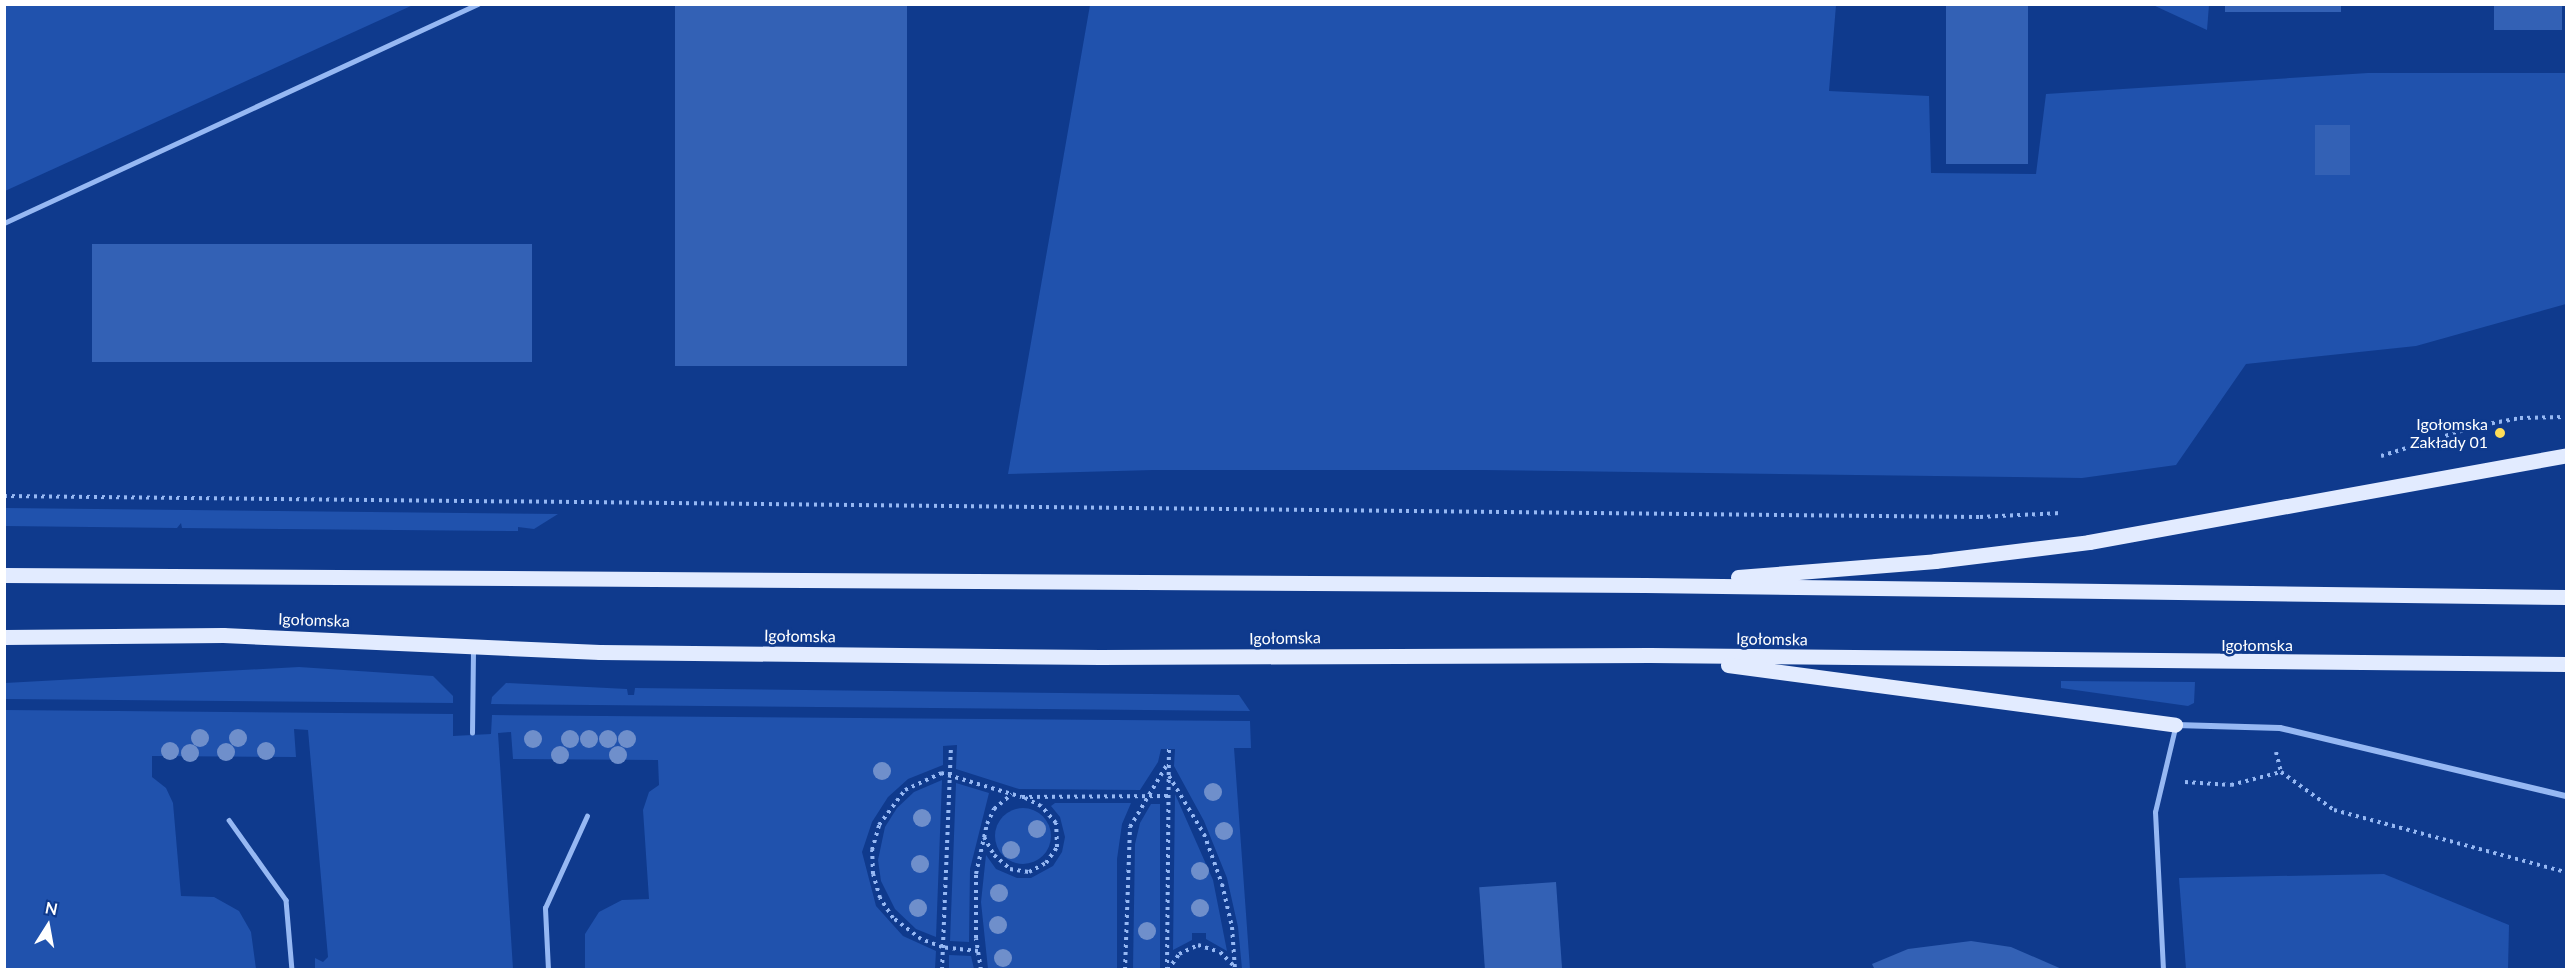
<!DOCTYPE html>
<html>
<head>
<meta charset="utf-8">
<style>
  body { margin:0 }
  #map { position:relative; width:2571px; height:974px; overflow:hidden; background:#0f3a8d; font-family:Lato,sans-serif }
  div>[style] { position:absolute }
  .green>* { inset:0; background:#2052ad }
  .round { border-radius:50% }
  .building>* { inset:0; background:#3361b5; transform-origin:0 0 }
  .path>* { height:4px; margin-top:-2px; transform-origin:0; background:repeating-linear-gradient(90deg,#96b8f3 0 3px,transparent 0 7.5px) }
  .service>* { height:4.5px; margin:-2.25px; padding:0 2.25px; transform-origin:2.25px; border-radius:2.25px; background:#96b8f3 }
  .minor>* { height:6px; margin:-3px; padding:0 3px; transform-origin:3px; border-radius:3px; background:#96b8f3 }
  .primary>* { height:15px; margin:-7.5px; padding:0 7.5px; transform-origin:7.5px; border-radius:7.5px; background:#e2ebff }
  .trees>* { width:18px; height:18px; margin:-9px; border-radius:50%; background:#6f8fcb }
  .dots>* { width:16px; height:16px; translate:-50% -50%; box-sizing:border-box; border:3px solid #0f3a8d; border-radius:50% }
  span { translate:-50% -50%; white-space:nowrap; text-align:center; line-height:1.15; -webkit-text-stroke:5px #0f3a8d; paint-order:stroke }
  .poi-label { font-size:16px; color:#fff }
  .right { translate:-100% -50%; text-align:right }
  .street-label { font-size:16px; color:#fff }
  .frame { position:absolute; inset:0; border:6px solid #fff; pointer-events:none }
  .north { position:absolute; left:18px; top:896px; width:60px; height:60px; -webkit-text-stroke:4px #0f3a8d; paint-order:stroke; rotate:11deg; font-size:16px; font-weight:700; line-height:24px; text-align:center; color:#fff }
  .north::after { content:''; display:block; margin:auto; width:21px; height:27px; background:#fff; clip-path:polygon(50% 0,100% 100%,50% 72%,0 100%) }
</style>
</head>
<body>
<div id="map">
  <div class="green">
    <div style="clip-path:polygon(5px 4px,413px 4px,413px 5px,5px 191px)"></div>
    <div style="clip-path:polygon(1090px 5px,1836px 5px,1829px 91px,1929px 96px,1931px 173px,2036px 174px,2046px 94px,2368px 73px,2566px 73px,2566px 304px,2416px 346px,2246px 364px,2176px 465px,2082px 478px,1483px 470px,1153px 470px,1008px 474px)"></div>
    <div style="clip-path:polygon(2153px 5px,2209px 5px,2207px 30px)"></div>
    <div style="clip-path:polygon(5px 508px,558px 514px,534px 529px,518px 527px,518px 531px,182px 528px,181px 523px,177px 528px,5px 526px)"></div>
    <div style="clip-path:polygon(299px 667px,433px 676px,453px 696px,453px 703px,5px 699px,5px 683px)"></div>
    <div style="clip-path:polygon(2061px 681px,2195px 682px,2194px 703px,2188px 706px,2061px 688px)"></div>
    <div style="clip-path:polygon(506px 683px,627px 689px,628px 695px,634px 695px,635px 688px,1239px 695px,1250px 711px,491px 704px,492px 697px)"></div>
    <div style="clip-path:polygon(5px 710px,453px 714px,453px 736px,491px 734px,492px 715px,1250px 721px,1251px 748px,1234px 748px,1250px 969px,1242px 969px,1238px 927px,1227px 878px,1204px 821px,1174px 766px,1175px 749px,1161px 749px,1158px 762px,1140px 790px,1019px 789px,956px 769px,957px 745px,943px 746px,943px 765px,908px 779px,888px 797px,872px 822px,862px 852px,876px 906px,903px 936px,936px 951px,935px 969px,585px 969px,585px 934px,599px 912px,622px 900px,649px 899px,643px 810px,649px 792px,659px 785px,658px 760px,513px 759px,511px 732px,498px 733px,513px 969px,315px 969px,315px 958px,323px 962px,328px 957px,308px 730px,294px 729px,296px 757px,152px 756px,152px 777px,166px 788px,173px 803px,181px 896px,214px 897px,239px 911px,251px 932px,256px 969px,5px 970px)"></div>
    <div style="clip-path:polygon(942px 780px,936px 937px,916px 929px,895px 909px,881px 881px,878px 860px,885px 827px,897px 808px,914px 792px)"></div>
    <div style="clip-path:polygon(956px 783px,989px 793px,970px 869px,969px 942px,950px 941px)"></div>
    <div style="clip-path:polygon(1175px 794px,1213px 880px,1227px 951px,1206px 939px,1206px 933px,1192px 933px,1192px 940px,1173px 950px)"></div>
    <div style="clip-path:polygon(1055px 803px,1131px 803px,1122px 824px,1117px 859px,1117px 969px,988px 969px,981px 902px,986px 855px,996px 869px,1017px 878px,1031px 878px,1053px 866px,1062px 852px,1065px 837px,1060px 817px,1051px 806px)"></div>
    <div style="clip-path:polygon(1151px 804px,1160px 804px,1160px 969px,1133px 969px,1135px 844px,1140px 823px)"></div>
    <div class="round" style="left:995px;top:808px;width:56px;height:56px"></div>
    <div style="clip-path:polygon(2384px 874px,2509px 925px,2508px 969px,2186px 969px,2179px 878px)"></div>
    <div style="clip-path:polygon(949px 955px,971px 956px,974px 969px,949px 969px)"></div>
  </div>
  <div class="building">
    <div style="left:675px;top:4px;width:232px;height:362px"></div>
    <div style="left:1946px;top:4px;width:82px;height:160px"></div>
    <div style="left:2225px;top:4px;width:116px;height:8px"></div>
    <div style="left:2494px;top:4px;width:68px;height:26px"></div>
    <div style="left:2315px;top:125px;width:35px;height:50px"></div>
    <div style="left:92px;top:244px;width:440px;height:118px"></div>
    <div style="left:1556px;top:882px;width:88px;height:77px;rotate:86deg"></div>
    <div style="clip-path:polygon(1971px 941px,2011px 947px,2064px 970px,1875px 970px,1872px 964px,1908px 949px)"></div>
  </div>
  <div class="path">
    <div style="left:2381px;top:456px;width:101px;rotate:-17.4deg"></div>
    <div style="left:2477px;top:426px;width:44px;rotate:-10.5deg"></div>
    <div style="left:2520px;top:418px;width:46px;rotate:-1.2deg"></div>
    <div style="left:4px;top:496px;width:1976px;rotate:0.61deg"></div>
    <div style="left:1980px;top:517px;width:81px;rotate:-2.8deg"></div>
    <div style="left:2276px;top:752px;width:21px;rotate:76deg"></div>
    <div style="left:2281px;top:772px;width:65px;rotate:35.6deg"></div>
    <div style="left:2334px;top:810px;width:240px;rotate:15deg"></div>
    <div style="left:1169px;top:776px;width:68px;rotate:58.9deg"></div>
    <div style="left:1204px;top:834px;width:53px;rotate:70.2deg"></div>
    <div style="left:1222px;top:884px;width:44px;rotate:76.9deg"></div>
    <div style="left:1232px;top:927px;width:43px;rotate:86deg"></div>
    <div style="left:2185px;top:782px;width:46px;rotate:3.7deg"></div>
    <div style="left:2231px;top:785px;width:52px;rotate:-14.6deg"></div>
    <div style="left:984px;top:837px;width:21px;rotate:61deg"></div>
    <div style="left:994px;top:855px;width:21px;rotate:41deg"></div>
    <div style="left:1010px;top:869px;width:19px;rotate:9deg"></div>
    <div style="left:1029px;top:872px;width:19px;rotate:-28deg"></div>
    <div style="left:1046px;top:863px;width:19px;rotate:-55deg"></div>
    <div style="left:1057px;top:847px;width:24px;rotate:-92deg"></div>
    <div style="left:1056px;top:823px;width:23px;rotate:-131deg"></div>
    <div style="left:1041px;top:806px;width:18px;rotate:-153deg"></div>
    <div style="left:978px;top:951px;width:36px;rotate:-174deg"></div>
    <div style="left:942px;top:947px;width:22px;rotate:-159deg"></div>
    <div style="left:921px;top:939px;width:35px;rotate:-143deg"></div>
    <div style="left:893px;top:918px;width:24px;rotate:-123deg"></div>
    <div style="left:880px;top:898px;width:25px;rotate:-106deg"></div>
    <div style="left:873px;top:874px;width:24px;rotate:-92deg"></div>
    <div style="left:872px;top:850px;width:26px;rotate:-74deg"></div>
    <div style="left:879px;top:825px;width:44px;rotate:-53.4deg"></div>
    <div style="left:905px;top:790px;width:40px;rotate:-25deg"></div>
    <div style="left:941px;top:773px;width:84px;rotate:16.5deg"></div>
    <div style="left:1022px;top:797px;width:146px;rotate:-0.4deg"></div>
    <div style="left:942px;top:970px;width:221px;rotate:-87.7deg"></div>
    <div style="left:981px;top:970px;width:32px;rotate:-99deg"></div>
    <div style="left:976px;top:938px;width:64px;rotate:-90deg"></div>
    <div style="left:976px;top:874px;width:51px;rotate:-77.6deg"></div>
    <div style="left:987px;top:824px;width:17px;rotate:-65deg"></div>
    <div style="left:994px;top:809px;width:23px;rotate:-40deg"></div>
    <div style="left:1125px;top:970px;width:143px;rotate:-88deg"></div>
    <div style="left:1130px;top:827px;width:74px;rotate:-59.3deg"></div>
    <div style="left:1167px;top:970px;width:221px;rotate:-89.5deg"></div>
    <div style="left:1168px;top:970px;width:19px;rotate:-55deg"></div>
    <div style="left:1179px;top:954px;width:21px;rotate:-25deg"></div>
    <div style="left:1198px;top:945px;width:23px;rotate:18deg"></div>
    <div style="left:1220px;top:952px;width:21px;rotate:45deg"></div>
  </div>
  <div class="service">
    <div style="left:4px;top:223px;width:522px;rotate:-24.8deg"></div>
    <div style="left:472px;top:733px;width:85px;rotate:-89.3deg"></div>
    <div style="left:229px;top:820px;width:98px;rotate:54.5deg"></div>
    <div style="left:286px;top:900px;width:70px;rotate:85.1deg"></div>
    <div style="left:548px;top:970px;width:62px;rotate:-92.8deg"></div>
    <div style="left:545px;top:908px;width:101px;rotate:-65.5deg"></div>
    <div style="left:2163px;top:970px;width:158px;rotate:-92.9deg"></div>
    <div style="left:2155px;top:812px;width:86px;rotate:-76.6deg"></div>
  </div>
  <div class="minor">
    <div style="left:2176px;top:725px;width:104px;rotate:1.7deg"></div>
    <div style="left:2280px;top:728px;width:294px;rotate:13.4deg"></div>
  </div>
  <div class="primary">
    <div style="left:4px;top:575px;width:1641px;rotate:0.35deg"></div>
    <div style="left:1645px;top:585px;width:921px;rotate:0.75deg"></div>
    <div style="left:1738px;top:577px;width:198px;rotate:-4.6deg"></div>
    <div style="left:1935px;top:561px;width:155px;rotate:-7deg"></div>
    <div style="left:2089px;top:542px;width:485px;rotate:-10.3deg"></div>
    <div style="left:4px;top:637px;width:219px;rotate:-0.5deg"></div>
    <div style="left:223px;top:635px;width:377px;rotate:2.6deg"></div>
    <div style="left:600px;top:652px;width:500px;rotate:0.57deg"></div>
    <div style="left:1100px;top:657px;width:550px;rotate:-0.21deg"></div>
    <div style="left:1650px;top:655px;width:916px;rotate:0.56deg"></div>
    <div style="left:1728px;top:665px;width:451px;rotate:7.6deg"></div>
  </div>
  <div class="trees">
    <div style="left:200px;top:738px"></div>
    <div style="left:238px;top:738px"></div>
    <div style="left:533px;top:739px"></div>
    <div style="left:570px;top:739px"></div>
    <div style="left:589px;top:739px"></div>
    <div style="left:608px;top:739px"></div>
    <div style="left:627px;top:739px"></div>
    <div style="left:170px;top:751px"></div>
    <div style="left:266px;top:751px"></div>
    <div style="left:226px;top:752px"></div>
    <div style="left:190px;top:753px"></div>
    <div style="left:560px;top:755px"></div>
    <div style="left:618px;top:755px"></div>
    <div style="left:882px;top:771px"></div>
    <div style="left:1213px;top:792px"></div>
    <div style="left:922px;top:818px"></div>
    <div style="left:1037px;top:829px"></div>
    <div style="left:1224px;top:831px"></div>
    <div style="left:1011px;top:850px"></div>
    <div style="left:920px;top:864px"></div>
    <div style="left:1200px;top:871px"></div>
    <div style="left:999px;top:893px"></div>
    <div style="left:918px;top:908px"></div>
    <div style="left:1200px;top:908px"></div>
    <div style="left:998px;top:925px"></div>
    <div style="left:1147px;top:931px"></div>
    <div style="left:1003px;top:958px"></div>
  </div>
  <div class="dots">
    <div style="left:2500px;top:433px;background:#ffde58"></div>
  </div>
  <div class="poi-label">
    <span class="right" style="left:2488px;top:433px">Igołomska<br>Zakłady 01</span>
  </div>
  <div class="street-label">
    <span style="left:314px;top:620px;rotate:2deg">Igołomska</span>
    <span style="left:800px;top:636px;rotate:1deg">Igołomska</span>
    <span style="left:1285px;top:638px;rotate:-1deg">Igołomska</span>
    <span style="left:1772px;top:639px;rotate:1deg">Igołomska</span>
    <span style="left:2257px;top:645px">Igołomska</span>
  </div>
  <div class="frame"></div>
  <div class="north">N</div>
</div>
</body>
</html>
